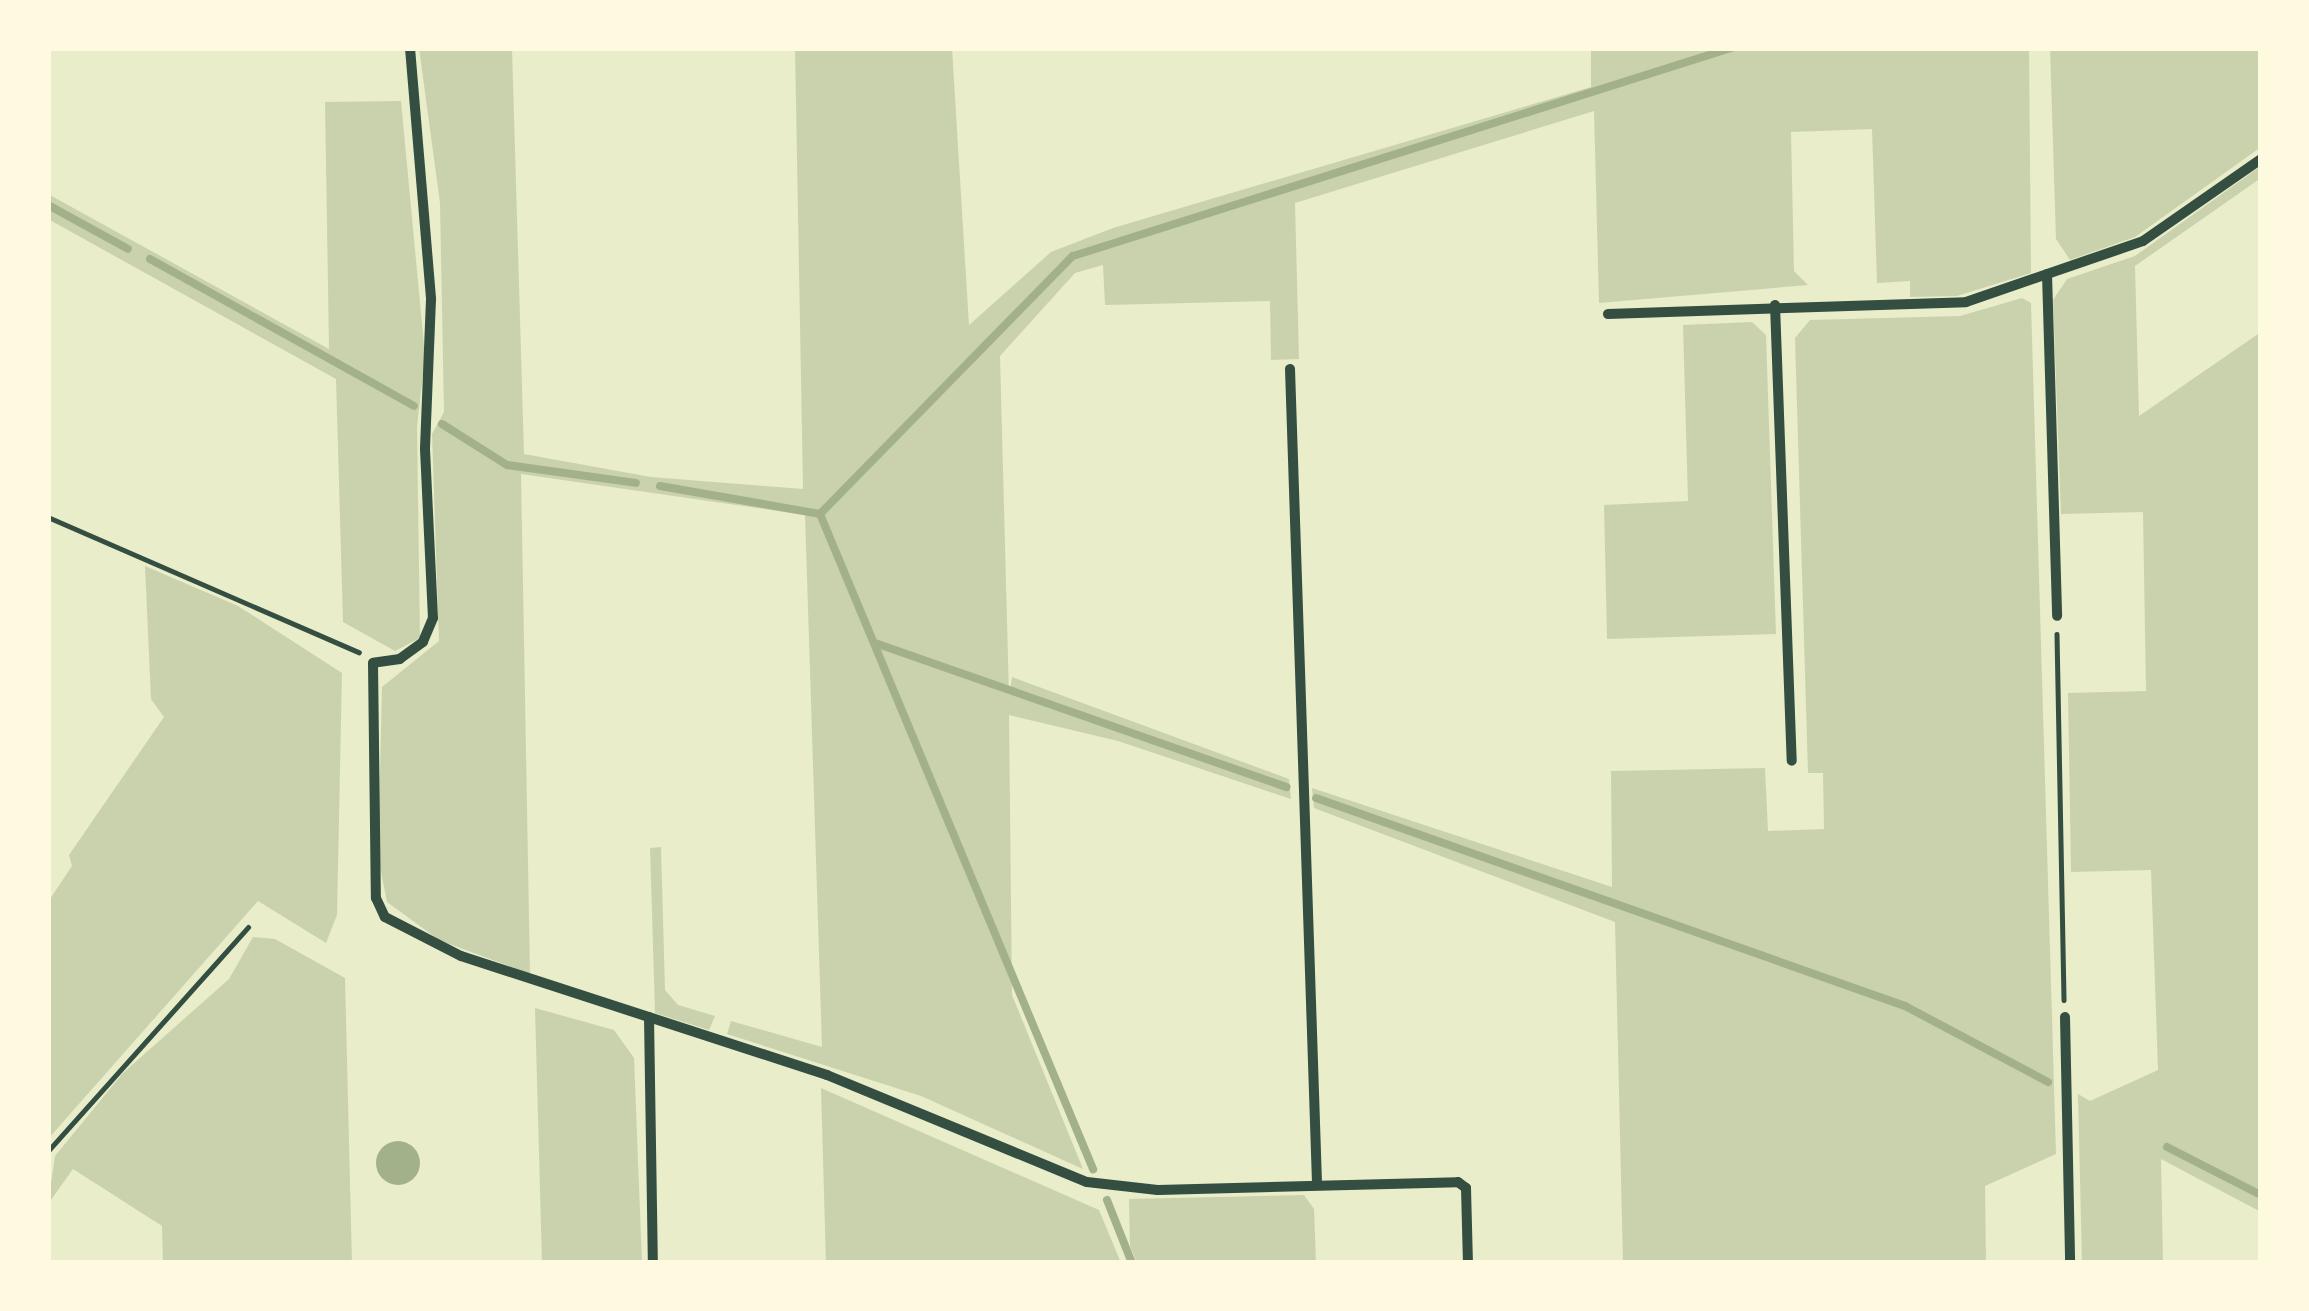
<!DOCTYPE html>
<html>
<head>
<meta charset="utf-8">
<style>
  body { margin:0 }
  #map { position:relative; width:2309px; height:1311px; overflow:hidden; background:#e9edc9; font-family:"DejaVu Sans",sans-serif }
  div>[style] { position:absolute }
  .green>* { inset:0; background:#cad2ad }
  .water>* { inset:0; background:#a3b18a }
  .round { border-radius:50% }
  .stream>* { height:8px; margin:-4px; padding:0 4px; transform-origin:4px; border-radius:4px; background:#a3b18a }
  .path>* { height:4.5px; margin:-2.25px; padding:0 2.25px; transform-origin:2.25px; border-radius:2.25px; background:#344e41 }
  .service>* { height:4.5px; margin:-2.25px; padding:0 2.25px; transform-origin:2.25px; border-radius:2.25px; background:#344e41 }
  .minor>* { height:10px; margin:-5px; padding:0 5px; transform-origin:5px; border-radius:5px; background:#344e41 }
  span { translate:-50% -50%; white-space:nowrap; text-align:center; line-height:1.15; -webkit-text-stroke:10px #fefae0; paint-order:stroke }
  .frame { position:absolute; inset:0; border:51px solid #fefae0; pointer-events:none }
</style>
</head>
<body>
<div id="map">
  <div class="green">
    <div style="clip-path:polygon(419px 48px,512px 48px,524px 454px,651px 477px,803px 489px,795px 48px,952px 48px,969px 325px,1051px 252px,1113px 228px,1591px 87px,1591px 48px,2029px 48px,2031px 273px,1957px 296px,1910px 297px,1910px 281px,1877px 283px,1872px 129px,1791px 132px,1794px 271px,1808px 285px,1599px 303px,1594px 111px,1295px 203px,1299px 359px,1271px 360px,1270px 301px,1105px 305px,1103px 265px,1075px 273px,1000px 356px,1009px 696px,1012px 677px,1289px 779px,1291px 799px,1118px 741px,1009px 715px,1012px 995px,1083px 1169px,921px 1096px,727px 1034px,731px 1021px,822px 1047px,805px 515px,521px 474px,530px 974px,439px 940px,387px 902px,378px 857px,382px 687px,439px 641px,432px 434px,444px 412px,440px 203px)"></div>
    <div style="clip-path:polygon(2050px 48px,2261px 48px,2261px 147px,2135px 237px,2070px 260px,2056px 239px)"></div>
    <div style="clip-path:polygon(401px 101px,425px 356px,417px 427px,420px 638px,395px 651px,343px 622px,336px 379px,48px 219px,48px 194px,329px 349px,325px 102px)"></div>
    <div style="clip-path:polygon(2261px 166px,2261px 178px,2135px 266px,2139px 416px,2261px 332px,2261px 1212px,2161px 1159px,2163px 1263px,2082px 1263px,2078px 1094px,2090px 1101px,2158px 1070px,2151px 870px,2071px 872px,2068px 693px,2146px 691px,2143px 512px,2061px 514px,2053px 300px,2067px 279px,2135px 256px)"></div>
    <div style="clip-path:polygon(2022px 298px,2031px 303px,2056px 1154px,1985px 1186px,1986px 1263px,1623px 1263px,1615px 922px,1314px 808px,1312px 788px,1612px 887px,1611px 771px,1765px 768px,1768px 831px,1824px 829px,1823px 773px,1808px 773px,1795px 338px,1810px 320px,1960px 316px)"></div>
    <div style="clip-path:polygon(1752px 322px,1766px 335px,1776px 634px,1607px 639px,1604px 505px,1688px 501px,1683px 325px)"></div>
    <div style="clip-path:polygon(145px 566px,238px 606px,342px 673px,337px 915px,326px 943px,258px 901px,48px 1139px,48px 902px,72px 866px,69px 855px,164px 717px,151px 699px)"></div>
    <div style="clip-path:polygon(661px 847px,665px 990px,678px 1005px,715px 1016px,709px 1030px,655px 1013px,650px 848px)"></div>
    <div style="clip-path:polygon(253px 937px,275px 939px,345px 978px,352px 1263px,163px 1263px,162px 1226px,73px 1169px,48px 1204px,55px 1156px,123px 1073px,229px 979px)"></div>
    <div style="clip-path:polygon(535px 1008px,614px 1030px,634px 1058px,642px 1263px,542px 1263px)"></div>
    <div style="clip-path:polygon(821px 1088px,1099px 1210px,1121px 1263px,826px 1263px)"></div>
    <div style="clip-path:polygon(1304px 1195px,1314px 1209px,1316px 1263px,1137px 1263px,1130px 1246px,1129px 1199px)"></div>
  </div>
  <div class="water">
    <div class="round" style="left:376px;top:1141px;width:44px;height:44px"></div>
  </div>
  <div class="stream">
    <div style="left:48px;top:205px;width:91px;rotate:28.8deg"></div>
    <div style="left:150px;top:259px;width:302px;rotate:29.1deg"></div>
    <div style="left:442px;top:424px;width:77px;rotate:32.2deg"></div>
    <div style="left:507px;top:465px;width:130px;rotate:7.9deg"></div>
    <div style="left:660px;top:486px;width:162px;rotate:9.9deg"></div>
    <div style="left:820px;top:514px;width:361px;rotate:-45.6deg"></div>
    <div style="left:1073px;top:256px;width:690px;rotate:-17.54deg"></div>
    <div style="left:820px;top:514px;width:710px;rotate:67.37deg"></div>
    <div style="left:875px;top:643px;width:436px;rotate:19.3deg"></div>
    <div style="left:1316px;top:798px;width:625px;rotate:19.45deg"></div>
    <div style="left:1905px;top:1006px;width:162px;rotate:28deg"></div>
    <div style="left:2167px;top:1147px;width:106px;rotate:27.1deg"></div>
    <div style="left:1107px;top:1200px;width:68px;rotate:68.4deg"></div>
  </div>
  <div class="path">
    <div style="left:48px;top:517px;width:339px;rotate:23.5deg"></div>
    <div style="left:2057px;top:634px;width:366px;rotate:88.9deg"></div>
  </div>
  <div class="service">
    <div style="left:48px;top:1151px;width:300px;rotate:-48.2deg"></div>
  </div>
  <div class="minor">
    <div style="left:410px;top:48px;width:252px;rotate:85.2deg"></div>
    <div style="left:431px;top:299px;width:150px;rotate:92.3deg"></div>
    <div style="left:425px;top:449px;width:169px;rotate:87.3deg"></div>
    <div style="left:433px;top:618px;width:26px;rotate:113deg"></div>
    <div style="left:423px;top:642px;width:29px;rotate:144deg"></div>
    <div style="left:400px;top:659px;width:27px;rotate:172deg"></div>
    <div style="left:373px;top:663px;width:235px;rotate:89.3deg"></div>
    <div style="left:376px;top:898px;width:21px;rotate:65deg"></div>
    <div style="left:385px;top:917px;width:85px;rotate:27.2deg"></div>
    <div style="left:461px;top:956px;width:385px;rotate:18deg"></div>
    <div style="left:827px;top:1075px;width:281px;rotate:22.4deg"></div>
    <div style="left:1087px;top:1182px;width:71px;rotate:6.4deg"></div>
    <div style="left:1158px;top:1190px;width:300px;rotate:-1.5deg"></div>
    <div style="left:1458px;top:1182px;width:10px;rotate:37deg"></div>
    <div style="left:1466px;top:1188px;width:75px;rotate:88.5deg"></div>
    <div style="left:2047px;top:274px;width:342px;rotate:88.3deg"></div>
    <div style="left:1775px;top:305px;width:456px;rotate:87.9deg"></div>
    <div style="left:1608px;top:314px;width:358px;rotate:-1.9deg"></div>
    <div style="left:1966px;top:302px;width:187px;rotate:-19deg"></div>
    <div style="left:2143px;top:241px;width:144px;rotate:-34.8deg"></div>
    <div style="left:1290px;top:369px;width:816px;rotate:88.1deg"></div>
    <div style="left:649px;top:1017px;width:246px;rotate:89.1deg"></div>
    <div style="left:2065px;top:1017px;width:246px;rotate:88.8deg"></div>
  </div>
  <div class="frame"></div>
</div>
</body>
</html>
